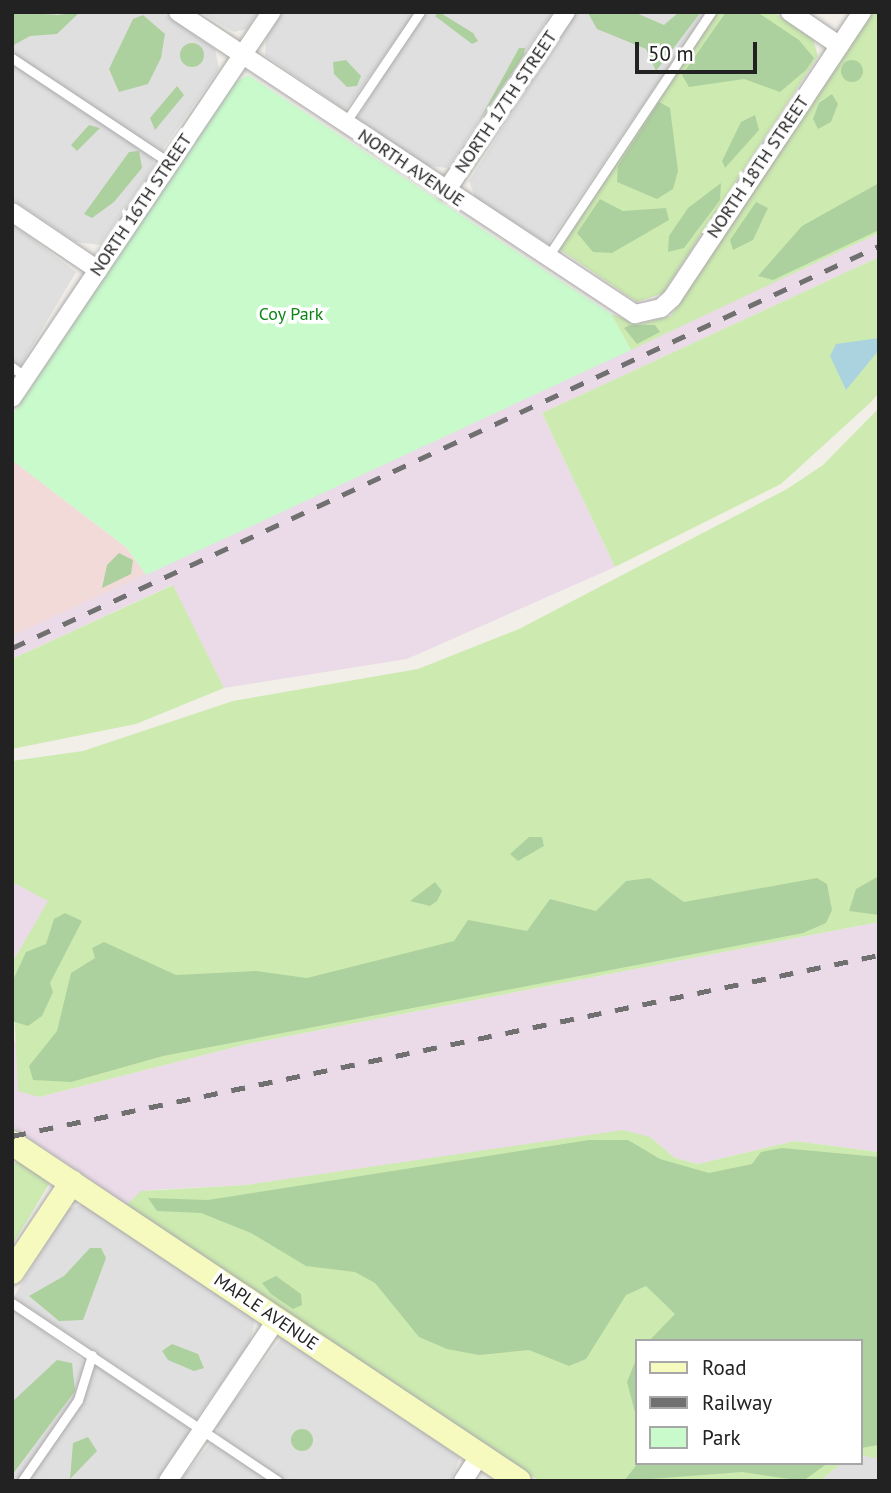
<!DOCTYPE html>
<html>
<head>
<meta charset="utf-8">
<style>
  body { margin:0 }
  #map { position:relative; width:891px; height:1493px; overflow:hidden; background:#f2efe9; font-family:"PT Sans",sans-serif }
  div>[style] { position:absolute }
  .residential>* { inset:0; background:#e0dfdf }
  .commercial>* { inset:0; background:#f2dad9 }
  .industrial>* { inset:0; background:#ebdbe8 }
  .grass>* { inset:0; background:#cdebb0 }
  .forest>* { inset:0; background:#add19e }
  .round { border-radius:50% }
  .park>* { inset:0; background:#c8facc }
  .water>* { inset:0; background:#aad3df }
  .roads { filter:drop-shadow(0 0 2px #a9a9a9) drop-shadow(0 0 2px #a9a9a9) }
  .lane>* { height:9px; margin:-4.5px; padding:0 4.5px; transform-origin:4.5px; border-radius:4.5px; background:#fff }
  .street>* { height:18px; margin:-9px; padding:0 9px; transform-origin:9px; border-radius:9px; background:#fff }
  .secondary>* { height:24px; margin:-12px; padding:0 12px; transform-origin:12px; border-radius:12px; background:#f7fabf }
  .rail>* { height:5px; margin-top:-2.5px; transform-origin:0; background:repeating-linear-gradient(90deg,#707070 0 14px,transparent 0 28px) }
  span { translate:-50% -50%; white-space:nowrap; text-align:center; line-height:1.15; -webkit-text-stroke:7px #fff; paint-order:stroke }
  .street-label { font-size:18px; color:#222 }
  .park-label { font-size:18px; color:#0c8416 }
  .frame { position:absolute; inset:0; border:14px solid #222; pointer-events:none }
  .legend { position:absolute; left:635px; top:1339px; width:228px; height:126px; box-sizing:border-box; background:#fff; border:2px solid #a7a7a7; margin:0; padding:9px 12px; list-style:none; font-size:21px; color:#222 }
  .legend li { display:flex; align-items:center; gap:14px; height:35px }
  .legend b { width:35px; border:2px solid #a7a7a7 }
  .scale { position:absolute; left:635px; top:42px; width:122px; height:32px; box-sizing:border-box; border:4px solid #222; border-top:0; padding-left:9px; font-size:21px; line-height:24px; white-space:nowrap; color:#222; -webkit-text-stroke:5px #fff; paint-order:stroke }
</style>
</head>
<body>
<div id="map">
  <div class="residential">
    <div style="clip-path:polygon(12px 12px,161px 12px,215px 49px,219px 69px,160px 153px,12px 54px)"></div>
    <div style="clip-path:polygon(200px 12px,258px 12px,247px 29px,234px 32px)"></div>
    <div style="clip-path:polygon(283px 12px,416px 12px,345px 110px,265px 55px,266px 38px)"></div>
    <div style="clip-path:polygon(423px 12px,552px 12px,447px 168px,428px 166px,357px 118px)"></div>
    <div style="clip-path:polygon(577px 12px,706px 12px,548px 244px,475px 197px,469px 181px)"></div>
    <div style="clip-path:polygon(12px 61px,153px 158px,154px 166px,100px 245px,76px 242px,12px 199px)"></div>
    <div style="clip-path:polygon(12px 224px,76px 272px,21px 365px,12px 362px)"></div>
    <div style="clip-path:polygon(84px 1204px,255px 1319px,250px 1342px,196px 1419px,13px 1298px,68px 1209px)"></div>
    <div style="clip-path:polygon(12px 1306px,87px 1364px,75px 1399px,18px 1481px,12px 1481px)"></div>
    <div style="clip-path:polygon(282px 1337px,460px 1457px,451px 1481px,284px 1481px,219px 1435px,216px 1425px)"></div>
    <div style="clip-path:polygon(96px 1362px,187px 1423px,188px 1434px,156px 1481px,24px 1481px)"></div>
    <div style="clip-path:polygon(212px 1441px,273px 1481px,180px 1481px)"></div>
    <div style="clip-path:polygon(865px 1453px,879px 1459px,879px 1481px,820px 1481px,842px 1463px,861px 1463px)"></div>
  </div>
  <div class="commercial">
    <div style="clip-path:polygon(12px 460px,127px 548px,146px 575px,12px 636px)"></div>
  </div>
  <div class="industrial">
    <div style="clip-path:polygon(879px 233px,879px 257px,542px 413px,615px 567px,407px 659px,224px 688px,172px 585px,12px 659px,12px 636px)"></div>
    <div style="clip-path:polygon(12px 882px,49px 901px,12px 963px)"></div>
    <div style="clip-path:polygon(879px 922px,879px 1152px,795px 1141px,698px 1164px,675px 1158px,650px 1137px,246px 1185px,150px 1190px,126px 1205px,12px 1126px,12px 1034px,39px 1097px,247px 1044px)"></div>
  </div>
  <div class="grass">
    <div style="clip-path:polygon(715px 12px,773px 12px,813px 39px,818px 56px,663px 293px,637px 302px,558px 248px)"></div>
    <div style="clip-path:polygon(872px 12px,879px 12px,879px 233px,631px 350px,611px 314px,639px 324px,671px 316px)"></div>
    <div style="clip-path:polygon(879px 257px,879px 393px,870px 403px,781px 484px,615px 567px,542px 413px)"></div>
    <div style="clip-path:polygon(879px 408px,879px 922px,247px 1044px,39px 1097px,18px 1091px,12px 963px,48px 901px,12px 882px,12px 761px,83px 751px,233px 701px,418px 669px,519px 629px,787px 489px,823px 465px)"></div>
    <div style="clip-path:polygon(173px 585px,224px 688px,136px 724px,12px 749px,12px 659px)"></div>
    <div style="clip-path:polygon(623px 1130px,650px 1137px,675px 1158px,698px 1164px,795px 1141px,879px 1152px,879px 1459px,861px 1455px,861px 1341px,637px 1341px,637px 1463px,842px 1463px,820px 1481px,539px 1481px,126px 1205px,141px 1191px,246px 1185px)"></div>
    <div style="clip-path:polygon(20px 1160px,49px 1184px,12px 1245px,12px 1165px)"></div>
  </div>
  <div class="forest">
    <div style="clip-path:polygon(12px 12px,58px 15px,80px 12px,57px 34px,30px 36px,12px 46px)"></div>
    <div style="clip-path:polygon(439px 12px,473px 33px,478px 41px,472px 44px,435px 16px)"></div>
    <div style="clip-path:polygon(634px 12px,664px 25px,679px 12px,701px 12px,656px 71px,646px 49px,597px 29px,588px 13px)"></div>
    <div style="clip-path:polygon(726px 12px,757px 12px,799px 40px,814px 58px,806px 70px,780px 92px,744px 79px,689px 87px,682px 75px)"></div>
    <div style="clip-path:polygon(143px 15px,165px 34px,161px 58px,148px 84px,119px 92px,109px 69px,133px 19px)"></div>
    <div class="round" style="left:180px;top:43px;width:24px;height:24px"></div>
    <div style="clip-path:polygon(519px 48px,525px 48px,524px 55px,479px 121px)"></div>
    <div style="clip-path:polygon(346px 60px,361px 76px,357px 86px,347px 87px,334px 74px,333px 62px)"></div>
    <div class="round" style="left:841px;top:60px;width:22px;height:22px"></div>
    <div style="clip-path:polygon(177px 86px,184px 95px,155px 130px,150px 118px)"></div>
    <div style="clip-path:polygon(832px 94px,838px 104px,831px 122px,818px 129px,813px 119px,819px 103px)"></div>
    <div style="clip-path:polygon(659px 102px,670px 108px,678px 171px,673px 189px,657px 199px,617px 182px,618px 166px)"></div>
    <div style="clip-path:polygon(755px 115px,759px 130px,725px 168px,722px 161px,741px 122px)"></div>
    <div style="clip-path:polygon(89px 125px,100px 128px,77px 151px,71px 145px)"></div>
    <div style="clip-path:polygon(139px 151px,142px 168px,114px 202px,92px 218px,84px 214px,129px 152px)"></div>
    <div style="clip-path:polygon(721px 183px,720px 200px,684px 248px,668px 252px,669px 236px,688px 208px)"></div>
    <div style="clip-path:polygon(879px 183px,879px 230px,773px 280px,758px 276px,802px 226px)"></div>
    <div style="clip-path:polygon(600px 199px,623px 211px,666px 208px,669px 220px,612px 253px,593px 252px,577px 233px)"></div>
    <div style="clip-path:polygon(756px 202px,768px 208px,753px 240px,733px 250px,730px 240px)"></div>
    <div style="clip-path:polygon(630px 325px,655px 325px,660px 332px,637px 344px,624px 328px)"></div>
    <div style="clip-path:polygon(119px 553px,133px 560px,131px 574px,102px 588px,107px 565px)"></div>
    <div style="clip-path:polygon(529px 837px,542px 837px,544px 846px,518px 861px,510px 854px)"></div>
    <div style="clip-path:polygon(879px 876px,879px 915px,849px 911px,856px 889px)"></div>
    <div style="clip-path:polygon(650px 878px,684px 902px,817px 878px,827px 884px,832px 910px,826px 923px,803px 933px,163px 1056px,71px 1082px,33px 1080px,29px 1066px,57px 1031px,71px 973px,95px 958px,92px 948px,104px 942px,176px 975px,256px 971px,307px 978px,454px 941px,468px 920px,527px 931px,550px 899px,596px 911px,626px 881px)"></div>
    <div style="clip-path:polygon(435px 882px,442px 891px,437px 901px,430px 906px,410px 901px)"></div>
    <div style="clip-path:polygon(65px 913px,82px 921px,50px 983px,53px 992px,42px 1016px,28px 1026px,12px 1021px,12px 982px,26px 952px,46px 944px,54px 919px)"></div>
    <div style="clip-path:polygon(589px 1140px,628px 1140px,660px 1159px,709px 1173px,752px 1164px,761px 1152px,782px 1148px,879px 1157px,879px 1445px,861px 1448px,861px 1341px,649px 1341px,675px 1314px,646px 1286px,626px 1295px,586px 1359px,569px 1366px,529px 1350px,479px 1355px,447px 1349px,419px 1337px,375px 1283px,355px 1272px,306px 1266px,251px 1233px,201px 1213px,157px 1211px,148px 1198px,208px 1200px)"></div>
    <div style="clip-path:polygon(90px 1248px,101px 1248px,106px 1258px,83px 1320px,59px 1321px,29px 1296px,64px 1276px)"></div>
    <div style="clip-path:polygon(276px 1276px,301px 1294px,302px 1305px,293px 1309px,271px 1294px,262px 1283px)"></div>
    <div style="clip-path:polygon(172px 1344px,198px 1354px,204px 1368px,194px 1371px,168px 1360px,162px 1351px)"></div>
    <div style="clip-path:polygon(637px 1357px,637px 1420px,627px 1382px)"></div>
    <div style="clip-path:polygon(57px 1360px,72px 1363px,75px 1391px,12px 1475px,12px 1402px)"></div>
    <div class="round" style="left:291px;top:1429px;width:22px;height:22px"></div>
    <div style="clip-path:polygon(88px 1437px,97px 1451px,70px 1479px,73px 1443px)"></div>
    <div style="clip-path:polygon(638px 1463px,828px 1463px,803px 1481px,742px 1472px,624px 1481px)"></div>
  </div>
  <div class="park">
    <div style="clip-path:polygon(248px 75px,611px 314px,631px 350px,146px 575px,127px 548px,12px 460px,12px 416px,236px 82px)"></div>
  </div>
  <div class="water">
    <div style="clip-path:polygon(879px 338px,879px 350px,846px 390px,830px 356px,836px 344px)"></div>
  </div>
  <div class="roads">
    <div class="lane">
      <div style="left:12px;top:58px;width:190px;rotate:33.6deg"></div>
      <div style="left:345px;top:123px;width:134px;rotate:-56deg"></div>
      <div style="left:547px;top:258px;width:296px;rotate:-56.3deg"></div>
      <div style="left:12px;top:367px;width:17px;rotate:36deg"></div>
      <div style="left:12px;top:1303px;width:320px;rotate:33.8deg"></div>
      <div style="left:22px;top:1481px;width:98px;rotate:-55.3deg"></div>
      <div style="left:78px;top:1400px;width:47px;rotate:-72.7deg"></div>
    </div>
    <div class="street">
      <div style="left:178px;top:12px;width:548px;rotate:33.46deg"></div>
      <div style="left:635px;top:314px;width:27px;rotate:-13deg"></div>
      <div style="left:661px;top:308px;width:15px;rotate:-42deg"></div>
      <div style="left:672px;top:298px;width:343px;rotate:-56.4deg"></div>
      <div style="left:790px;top:12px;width:60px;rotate:34.2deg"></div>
      <div style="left:446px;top:191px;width:216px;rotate:-56.2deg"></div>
      <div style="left:12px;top:212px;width:104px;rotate:34deg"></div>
      <div style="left:12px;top:398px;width:465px;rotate:-56.1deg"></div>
      <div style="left:168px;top:1481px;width:195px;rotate:-56.1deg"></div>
      <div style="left:463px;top:1481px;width:31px;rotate:-57deg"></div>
    </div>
    <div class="secondary">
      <div style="left:12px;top:1143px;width:609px;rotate:33.69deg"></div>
      <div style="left:12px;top:1272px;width:108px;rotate:-56.3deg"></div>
    </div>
  </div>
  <div class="rail">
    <div style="left:12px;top:648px;width:956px;rotate:-24.88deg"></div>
    <div style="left:12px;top:1136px;width:886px;rotate:-11.79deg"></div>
  </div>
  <div class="street-label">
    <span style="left:506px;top:102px;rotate:-56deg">NORTH 17TH STREET</span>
    <span style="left:758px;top:167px;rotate:-56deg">NORTH 18TH STREET</span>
    <span style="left:411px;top:168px;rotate:34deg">NORTH AVENUE</span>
    <span style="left:141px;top:205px;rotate:-56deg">NORTH 16TH STREET</span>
    <span style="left:266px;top:1312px;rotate:34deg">MAPLE AVENUE</span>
  </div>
  <div class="park-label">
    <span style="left:291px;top:314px">Coy Park</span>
  </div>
  <div class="frame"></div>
  <ul class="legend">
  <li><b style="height:9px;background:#f7fabf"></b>Road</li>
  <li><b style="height:9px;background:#707070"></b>Railway</li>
  <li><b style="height:19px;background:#c8facc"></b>Park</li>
  </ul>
  <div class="scale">50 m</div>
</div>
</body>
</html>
